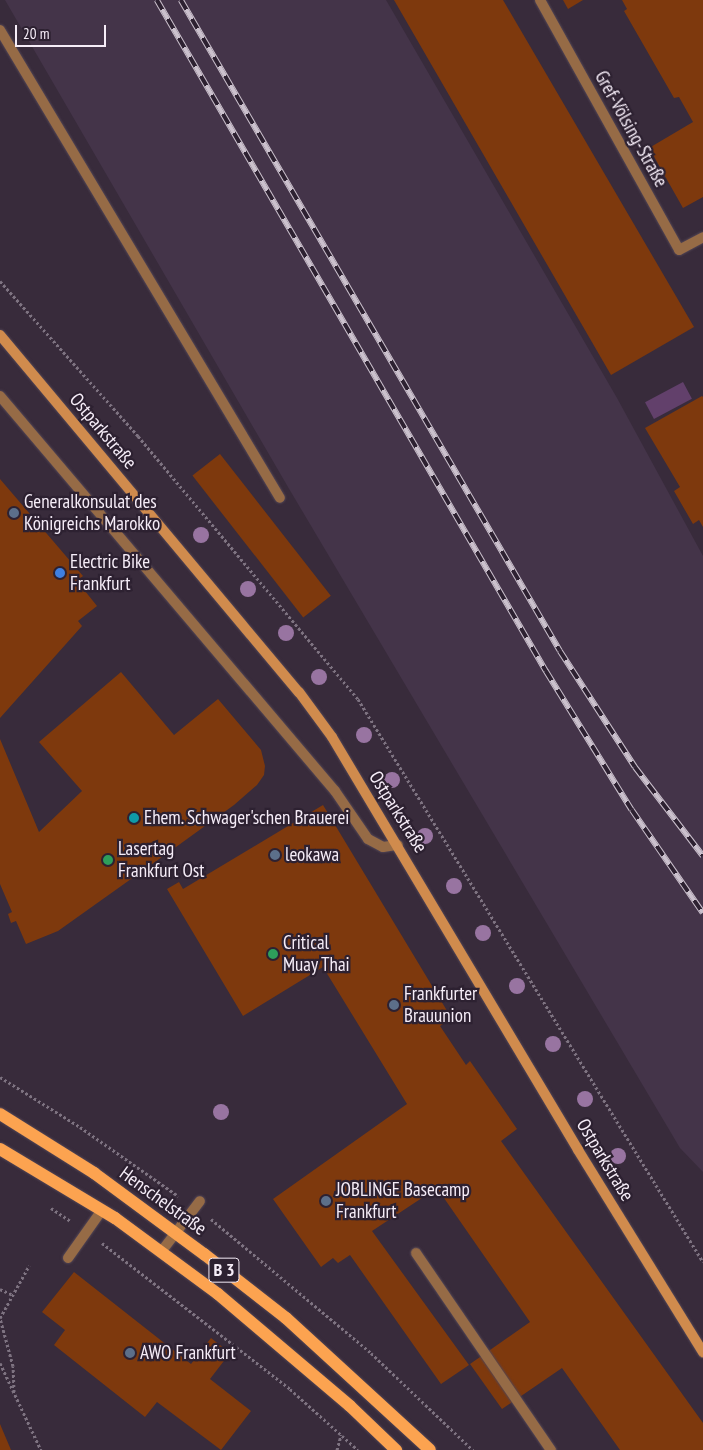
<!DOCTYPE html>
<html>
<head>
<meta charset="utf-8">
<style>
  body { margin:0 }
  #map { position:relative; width:703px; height:1450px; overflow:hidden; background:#382b3b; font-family:"PT Sans Narrow",sans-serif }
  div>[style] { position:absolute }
  .built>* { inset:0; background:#443449 }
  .green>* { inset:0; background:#62406b; transform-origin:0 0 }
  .building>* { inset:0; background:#7e390d; transform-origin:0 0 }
  .path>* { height:3px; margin-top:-1.5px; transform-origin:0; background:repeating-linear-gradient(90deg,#7e7381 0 2.5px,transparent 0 5px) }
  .roads { filter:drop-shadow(0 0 1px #534655) drop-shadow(0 0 1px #534655) }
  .lane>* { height:10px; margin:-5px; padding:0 5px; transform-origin:5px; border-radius:5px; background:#966b46 }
  .street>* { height:10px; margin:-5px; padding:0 5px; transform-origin:5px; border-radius:5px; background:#966b46 }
  .secondary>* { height:10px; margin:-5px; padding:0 5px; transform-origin:5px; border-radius:5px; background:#d08b4d }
  .primary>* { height:12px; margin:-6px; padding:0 6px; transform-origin:6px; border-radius:6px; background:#fca350 }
  .rail>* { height:5.5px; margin-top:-2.75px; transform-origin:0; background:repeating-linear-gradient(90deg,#2d2131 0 11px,#cbc1cd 0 22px); box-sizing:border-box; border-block:1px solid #cbc1cd }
  .trees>* { width:16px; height:16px; margin:-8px; border-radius:50%; background:#9874a1 }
  .dots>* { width:14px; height:14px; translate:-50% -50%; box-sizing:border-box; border:2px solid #2d2131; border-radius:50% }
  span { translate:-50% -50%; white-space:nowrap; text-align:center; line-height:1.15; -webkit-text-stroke:4.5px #2d2131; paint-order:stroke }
  .shield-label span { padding:1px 4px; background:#2d2131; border:1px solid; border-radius:4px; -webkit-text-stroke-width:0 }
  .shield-label { font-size:18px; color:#f6edf8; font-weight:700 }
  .street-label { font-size:19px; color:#f6edf8 }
  .poi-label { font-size:19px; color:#f6edf8 }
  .left { translate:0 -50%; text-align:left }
  .scale { position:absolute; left:15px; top:25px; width:91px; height:22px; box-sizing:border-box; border:2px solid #f6edf8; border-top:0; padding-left:6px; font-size:15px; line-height:18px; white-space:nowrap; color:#f6edf8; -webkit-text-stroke:4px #2d2131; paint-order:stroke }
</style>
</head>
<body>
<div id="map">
  <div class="built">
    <div style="clip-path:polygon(5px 0,386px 0,617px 398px,703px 556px,703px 1172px,680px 1148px,288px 487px)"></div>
  </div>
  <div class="green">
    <div style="left:683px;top:382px;width:19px;height:43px;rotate:62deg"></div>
  </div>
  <div class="building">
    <div style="clip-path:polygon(394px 0,503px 0,694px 327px,611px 375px)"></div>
    <div style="clip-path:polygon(563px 0,583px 0,568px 9px)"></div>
    <div style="clip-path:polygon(622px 0,703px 0,703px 197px,683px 208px,649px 148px,693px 122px,679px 97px,674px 98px,624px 11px,627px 9px)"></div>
    <div style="clip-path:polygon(702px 396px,703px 397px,703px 527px,699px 520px,693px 524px,674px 491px,680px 487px,645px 428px)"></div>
    <div style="left:220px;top:454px;width:180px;height:35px;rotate:52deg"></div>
    <div style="clip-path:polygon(0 479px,83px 576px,77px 581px,97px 606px,78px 621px,82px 626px,0 718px)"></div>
    <div style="clip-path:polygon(121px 672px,174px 735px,218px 699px,261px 750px,265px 766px,264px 775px,257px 785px,234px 805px,176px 847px,58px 931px,26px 944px,16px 921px,11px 923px,8px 914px,12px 912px,0 884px,0 739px,39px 832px,82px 791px,39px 742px)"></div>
    <div style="clip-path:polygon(323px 805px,452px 1019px,440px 1026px,466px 1065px,470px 1061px,517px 1129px,501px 1141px,703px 1423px,703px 1450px,620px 1450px,562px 1368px,502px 1409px,470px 1364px,530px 1322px,437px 1188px,372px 1231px,469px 1365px,441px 1384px,350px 1255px,338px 1263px,333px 1258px,321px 1267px,273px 1199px,407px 1104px,323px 967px,243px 1016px,167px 889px,179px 882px,183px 889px)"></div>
    <div style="clip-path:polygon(74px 1272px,191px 1364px,211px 1338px,230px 1353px,210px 1379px,251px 1411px,221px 1450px,157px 1402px,145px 1417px,54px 1345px,65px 1330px,42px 1312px)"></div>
    <div style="clip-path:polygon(0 1424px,11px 1450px,0 1450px)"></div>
  </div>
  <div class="path">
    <div style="left:0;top:281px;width:208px;rotate:48.3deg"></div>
    <div style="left:138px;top:436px;width:343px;rotate:50.1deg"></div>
    <div style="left:358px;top:699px;width:660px;rotate:58.5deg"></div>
    <div style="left:0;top:1077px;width:94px;rotate:32deg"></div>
    <div style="left:80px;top:1127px;width:120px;rotate:35.1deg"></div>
    <div style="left:51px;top:1208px;width:23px;rotate:34deg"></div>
    <div style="left:211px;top:1219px;width:209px;rotate:39.9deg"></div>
    <div style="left:371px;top:1353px;width:141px;rotate:43.6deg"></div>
    <div style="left:102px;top:1243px;width:238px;rotate:37.8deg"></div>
    <div style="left:290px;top:1389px;width:91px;rotate:41.9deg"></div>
    <div style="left:0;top:1289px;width:14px;rotate:25deg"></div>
    <div style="left:0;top:1363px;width:96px;rotate:64.8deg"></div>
    <div style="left:14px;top:1392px;width:26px;rotate:-92deg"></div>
    <div style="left:13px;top:1366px;width:50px;rotate:-105.2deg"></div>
    <div style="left:0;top:1318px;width:60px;rotate:-60.9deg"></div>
    <div style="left:337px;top:1450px;width:16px;rotate:-75deg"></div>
  </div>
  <div class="roads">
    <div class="lane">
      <div style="left:0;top:30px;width:545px;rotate:59.11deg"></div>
      <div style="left:0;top:396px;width:518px;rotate:49.7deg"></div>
      <div style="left:335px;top:791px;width:58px;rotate:55.5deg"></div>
      <div style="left:368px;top:839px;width:17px;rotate:28deg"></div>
      <div style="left:383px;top:847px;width:15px;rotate:-8deg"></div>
      <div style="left:161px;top:1252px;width:64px;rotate:-52.6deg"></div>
      <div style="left:416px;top:1253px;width:239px;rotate:55.6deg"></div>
      <div style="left:68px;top:1258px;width:59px;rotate:-54.7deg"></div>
    </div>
    <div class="street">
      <div style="left:540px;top:0;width:286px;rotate:60.9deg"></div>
      <div style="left:679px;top:250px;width:27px;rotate:-28deg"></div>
    </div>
    <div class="secondary">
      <div style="left:0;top:335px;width:466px;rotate:50.1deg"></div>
      <div style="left:299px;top:692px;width:56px;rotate:53.7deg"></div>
      <div style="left:332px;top:737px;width:481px;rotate:59.2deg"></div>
      <div style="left:578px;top:1150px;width:238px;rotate:58.3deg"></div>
    </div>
    <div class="primary">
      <div style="left:0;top:1114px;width:111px;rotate:32.1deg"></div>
      <div style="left:94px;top:1173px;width:137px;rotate:36.4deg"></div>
      <div style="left:204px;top:1254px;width:104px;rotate:38deg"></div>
      <div style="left:286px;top:1318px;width:195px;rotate:42.5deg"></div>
      <div style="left:0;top:1149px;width:134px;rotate:31deg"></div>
      <div style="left:115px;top:1218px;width:128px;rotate:36.4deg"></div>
      <div style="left:218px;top:1294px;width:173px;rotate:40.3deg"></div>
      <div style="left:350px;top:1406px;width:64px;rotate:43.7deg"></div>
    </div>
  </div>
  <div class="rail">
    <div style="left:157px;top:0;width:776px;rotate:59.9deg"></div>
    <div style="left:546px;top:671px;width:163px;rotate:58.3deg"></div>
    <div style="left:632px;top:810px;width:125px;rotate:55.4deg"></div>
    <div style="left:181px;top:0;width:753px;rotate:59.79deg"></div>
    <div style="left:560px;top:651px;width:138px;rotate:57.1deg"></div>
    <div style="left:635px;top:767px;width:112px;rotate:52.6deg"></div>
  </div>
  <div class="trees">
    <div style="left:201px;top:535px"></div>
    <div style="left:248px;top:589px"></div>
    <div style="left:286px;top:633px"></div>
    <div style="left:319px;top:677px"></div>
    <div style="left:364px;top:735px"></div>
    <div style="left:392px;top:780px"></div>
    <div style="left:425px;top:836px"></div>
    <div style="left:454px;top:886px"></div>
    <div style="left:483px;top:933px"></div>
    <div style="left:517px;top:986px"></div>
    <div style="left:553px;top:1044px"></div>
    <div style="left:585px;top:1099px"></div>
    <div style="left:221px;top:1112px"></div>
    <div style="left:618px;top:1156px"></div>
  </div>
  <div class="dots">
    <div style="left:14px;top:513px;background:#5c6f8a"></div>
    <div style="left:60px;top:573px;background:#3f7fe0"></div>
    <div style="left:134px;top:818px;background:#0f9aa8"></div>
    <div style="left:275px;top:855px;background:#5c6f8a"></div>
    <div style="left:108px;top:860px;background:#2e9e5b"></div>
    <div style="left:273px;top:954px;background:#2e9e5b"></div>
    <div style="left:394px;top:1005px;background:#5c6f8a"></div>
    <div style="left:326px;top:1201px;background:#5c6f8a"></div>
    <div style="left:130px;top:1353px;background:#5c6f8a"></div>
  </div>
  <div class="shield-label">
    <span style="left:224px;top:1270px">B 3</span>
  </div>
  <div class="street-label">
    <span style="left:631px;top:129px;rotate:61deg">Gref-Völsing-Straße</span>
    <span style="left:103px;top:431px;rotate:50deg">Ostparkstraße</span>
    <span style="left:398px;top:812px;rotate:58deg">Ostparkstraße</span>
    <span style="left:605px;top:1160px;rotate:59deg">Ostparkstraße</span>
    <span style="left:163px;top:1201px;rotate:36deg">Henschelstraße</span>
  </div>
  <div class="poi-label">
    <span class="left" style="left:24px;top:513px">Generalkonsulat des<br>Königreichs Marokko</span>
    <span class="left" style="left:70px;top:573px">Electric Bike<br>Frankfurt</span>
    <span class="left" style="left:144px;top:818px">Ehem. Schwager'schen Brauerei</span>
    <span class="left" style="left:118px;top:860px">Lasertag<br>Frankfurt Ost</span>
    <span class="left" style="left:285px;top:855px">leokawa</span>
    <span class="left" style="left:283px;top:954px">Critical<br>Muay Thai</span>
    <span class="left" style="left:404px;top:1005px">Frankfurter<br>Brauunion</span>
    <span class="left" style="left:336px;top:1201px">JOBLINGE Basecamp<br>Frankfurt</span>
    <span class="left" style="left:140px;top:1353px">AWO Frankfurt</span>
  </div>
  <div class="scale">20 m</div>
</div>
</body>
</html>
